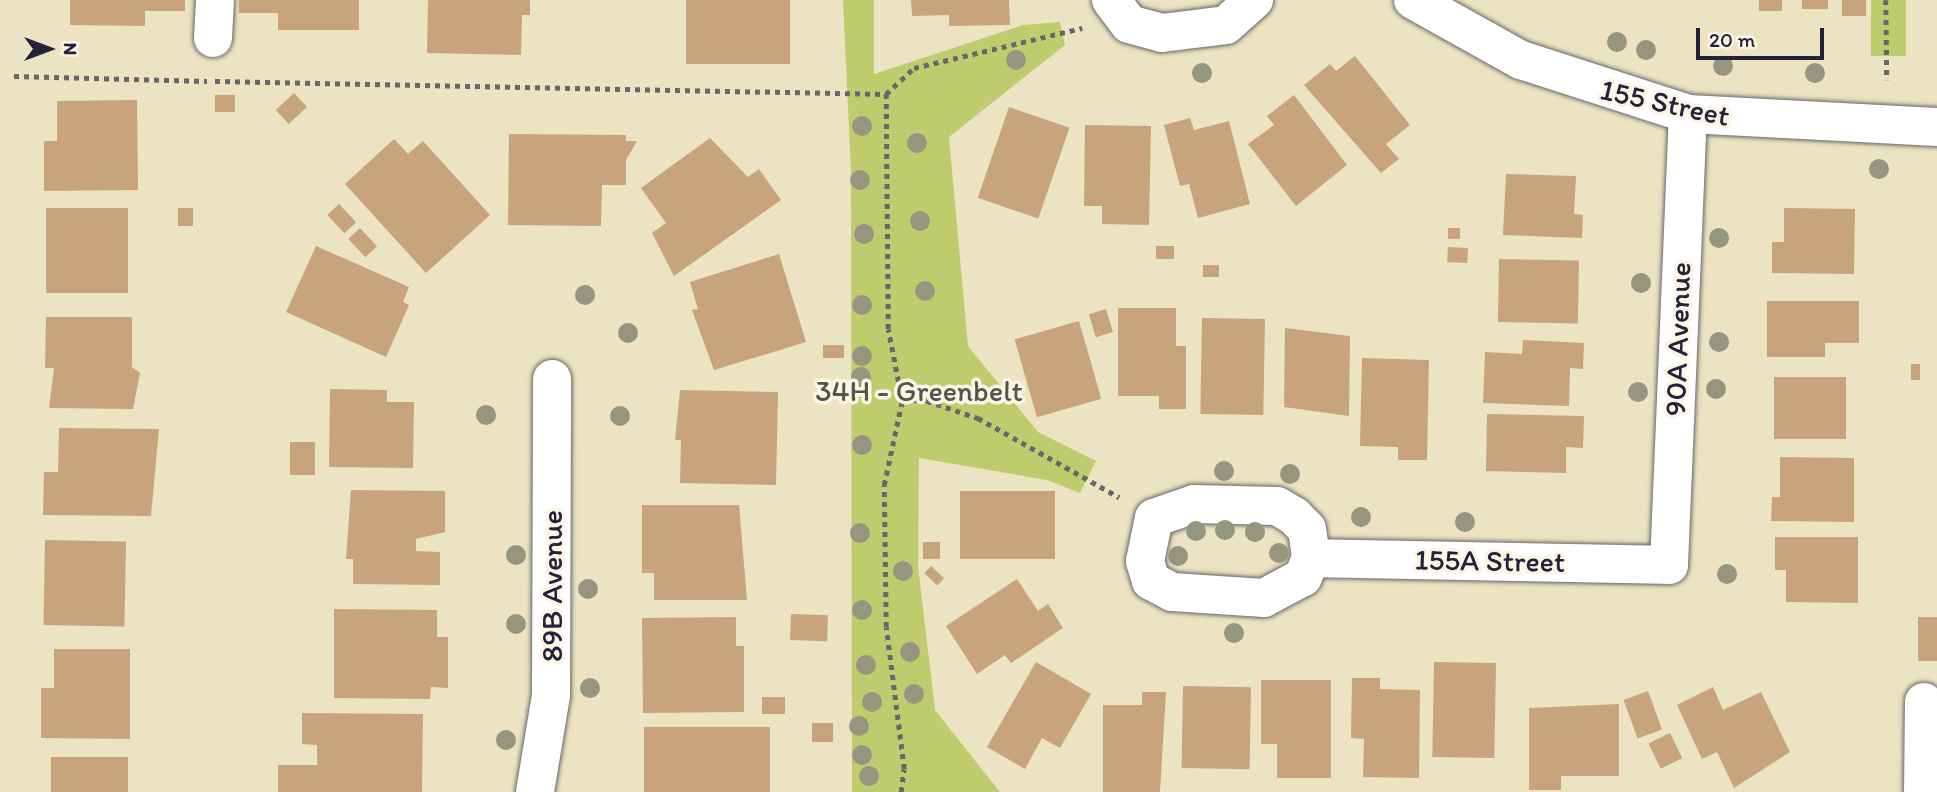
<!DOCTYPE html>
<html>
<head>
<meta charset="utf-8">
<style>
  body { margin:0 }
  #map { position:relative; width:1937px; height:792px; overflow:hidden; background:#ebe3c1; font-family:Itim,sans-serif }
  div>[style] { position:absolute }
  .green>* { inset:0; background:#bfcc6e; transform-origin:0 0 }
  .building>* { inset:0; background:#c8a47c; transform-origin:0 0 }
  .path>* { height:4.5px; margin-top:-2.25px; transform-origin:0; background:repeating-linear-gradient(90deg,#68666a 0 5px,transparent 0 10px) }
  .roads { filter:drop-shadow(0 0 2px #68666a) drop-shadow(0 0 2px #68666a) }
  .minor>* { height:38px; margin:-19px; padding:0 19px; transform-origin:19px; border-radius:19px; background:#fff }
  .trees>* { width:20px; height:20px; margin:-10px; border-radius:50%; background:#969580 }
  span { translate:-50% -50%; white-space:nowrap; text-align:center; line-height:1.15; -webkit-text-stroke:7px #fcf5e5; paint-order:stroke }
  .street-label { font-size:30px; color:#22223b }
  .park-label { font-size:30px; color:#51554a }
  .north { position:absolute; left:14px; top:14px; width:70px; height:70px; -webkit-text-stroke:5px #fcf5e5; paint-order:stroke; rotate:90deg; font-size:19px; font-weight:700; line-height:28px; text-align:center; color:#22223b }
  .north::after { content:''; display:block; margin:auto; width:24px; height:32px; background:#22223b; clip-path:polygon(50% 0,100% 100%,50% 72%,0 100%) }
  .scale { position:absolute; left:1696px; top:28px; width:128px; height:32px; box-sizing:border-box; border:4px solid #22223b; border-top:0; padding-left:9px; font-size:21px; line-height:24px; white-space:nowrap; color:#22223b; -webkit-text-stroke:5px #fcf5e5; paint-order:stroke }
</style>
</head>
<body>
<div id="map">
  <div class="green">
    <div style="clip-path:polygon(843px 0,874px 0,874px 74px,1023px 25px,1060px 22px,1065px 45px,949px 137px,968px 346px,1038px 432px,1096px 461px,1080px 493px,1047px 480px,919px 458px,918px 566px,935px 710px,1000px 792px,852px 792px,851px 171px)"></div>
    <div style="left:1871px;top:0;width:35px;height:56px"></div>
  </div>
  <div class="building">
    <div style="clip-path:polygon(70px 0,185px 0,185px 11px,145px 11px,145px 26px,70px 25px)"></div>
    <div style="clip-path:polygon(239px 0,359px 0,359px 30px,278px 30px,278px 13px,239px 13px)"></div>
    <div style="clip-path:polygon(428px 0,530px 0,530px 15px,522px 15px,521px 55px,427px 53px)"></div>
    <div style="left:686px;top:0;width:104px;height:64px"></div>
    <div style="clip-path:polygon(911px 0,1009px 0,1010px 25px,949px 26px,949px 15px,912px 16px)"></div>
    <div style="left:1759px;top:0;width:23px;height:11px"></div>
    <div style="left:1802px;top:0;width:26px;height:9px"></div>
    <div style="left:1842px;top:0;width:24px;height:16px"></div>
    <div style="clip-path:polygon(1355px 56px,1410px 125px,1386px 144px,1399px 159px,1381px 173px,1304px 85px,1330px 64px,1336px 71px)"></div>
    <div style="left:294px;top:93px;width:19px;height:25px;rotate:47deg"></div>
    <div style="left:215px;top:95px;width:20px;height:17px"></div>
    <div style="clip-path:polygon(1294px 95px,1347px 165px,1296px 206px,1248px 144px,1274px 125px,1267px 116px)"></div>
    <div style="clip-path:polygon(137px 100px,138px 190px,44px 191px,44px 141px,57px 141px,57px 101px)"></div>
    <div style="left:1009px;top:107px;width:64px;height:96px;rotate:19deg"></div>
    <div style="clip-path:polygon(1190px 118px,1194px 130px,1229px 121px,1250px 204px,1198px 218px,1189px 184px,1180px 186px,1164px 125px)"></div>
    <div style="clip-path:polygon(1085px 125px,1151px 126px,1149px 225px,1102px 224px,1102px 206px,1084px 206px)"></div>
    <div style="clip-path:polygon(509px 134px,626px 135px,626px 141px,637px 141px,626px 160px,626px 185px,602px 185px,601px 226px,508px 225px)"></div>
    <div style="clip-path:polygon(710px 138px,748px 177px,759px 169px,781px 200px,674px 276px,652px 233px,666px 223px,641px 188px)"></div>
    <div style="clip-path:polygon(394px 139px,408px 154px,423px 141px,490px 215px,426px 273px,345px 184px)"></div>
    <div style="clip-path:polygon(1506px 174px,1576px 176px,1574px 214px,1583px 215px,1582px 238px,1503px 235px)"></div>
    <div style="left:339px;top:204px;width:25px;height:16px;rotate:47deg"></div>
    <div style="left:46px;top:208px;width:82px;height:85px"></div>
    <div style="left:178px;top:208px;width:15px;height:18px"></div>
    <div style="clip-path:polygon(1784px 208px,1855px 209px,1854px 274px,1772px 273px,1772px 242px,1784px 242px)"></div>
    <div style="left:360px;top:228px;width:25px;height:16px;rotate:47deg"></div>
    <div style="left:1448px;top:228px;width:12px;height:11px"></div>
    <div style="clip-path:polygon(316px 246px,409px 287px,403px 302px,409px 305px,386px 357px,286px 312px)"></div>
    <div style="left:1156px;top:246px;width:18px;height:13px"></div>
    <div style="left:1448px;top:247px;width:20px;height:15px;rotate:3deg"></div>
    <div style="clip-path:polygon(779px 254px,806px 342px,714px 370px,692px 310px,698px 309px,690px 282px)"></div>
    <div style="left:1499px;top:259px;width:80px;height:63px;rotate:1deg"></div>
    <div style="left:1203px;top:265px;width:16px;height:12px"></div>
    <div style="clip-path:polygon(1767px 301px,1859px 301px,1859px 343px,1825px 343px,1825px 357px,1767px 357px)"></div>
    <div style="clip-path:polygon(1118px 308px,1176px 308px,1176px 346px,1186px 346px,1186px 409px,1159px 409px,1159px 396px,1118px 396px)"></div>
    <div style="left:1106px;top:309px;width:24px;height:18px;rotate:73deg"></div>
    <div style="clip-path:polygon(46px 317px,132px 317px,132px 367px,140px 373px,133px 409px,49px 408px,54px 368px,45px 368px)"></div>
    <div style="left:1202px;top:318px;width:63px;height:96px;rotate:1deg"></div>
    <div style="left:1079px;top:321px;width:81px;height:67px;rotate:74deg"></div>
    <div style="clip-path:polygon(1285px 328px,1350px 336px,1349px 416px,1284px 407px)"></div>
    <div style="clip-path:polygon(1523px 340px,1584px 343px,1583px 369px,1570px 368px,1569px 406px,1483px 403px,1485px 352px,1522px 354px)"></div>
    <div style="left:823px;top:345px;width:21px;height:13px"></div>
    <div style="clip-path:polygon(1362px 358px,1429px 360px,1427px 460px,1398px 460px,1398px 447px,1360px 446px)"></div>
    <div style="left:1920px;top:364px;width:16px;height:9px;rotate:90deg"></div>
    <div style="left:1846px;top:377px;width:62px;height:72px;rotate:90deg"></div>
    <div style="clip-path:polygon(330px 389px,387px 390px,387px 402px,414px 402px,413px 468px,329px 467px)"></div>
    <div style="clip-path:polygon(680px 390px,778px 392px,776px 485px,680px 483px,681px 440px,675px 440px)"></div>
    <div style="clip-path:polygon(1487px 414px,1584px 416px,1583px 448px,1566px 447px,1566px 473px,1486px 471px)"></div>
    <div style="clip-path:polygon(59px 428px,159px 429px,151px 516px,43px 515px,44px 472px,58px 472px)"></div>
    <div style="left:290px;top:442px;width:25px;height:33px"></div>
    <div style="clip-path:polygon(1780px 457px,1854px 458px,1854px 522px,1771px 521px,1772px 497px,1780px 497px)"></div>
    <div style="clip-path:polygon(351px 490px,445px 491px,445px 532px,416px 539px,416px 551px,440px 552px,440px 585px,353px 584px,353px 559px,346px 559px)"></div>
    <div style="left:960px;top:491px;width:95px;height:68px"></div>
    <div style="clip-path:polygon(642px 505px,739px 505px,747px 600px,654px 600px,654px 573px,642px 573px)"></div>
    <div style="clip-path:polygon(1775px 537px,1858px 537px,1858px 603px,1786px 602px,1786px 570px,1775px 570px)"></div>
    <div style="left:45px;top:540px;width:81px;height:85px;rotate:1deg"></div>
    <div style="left:923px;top:542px;width:17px;height:17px"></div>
    <div style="left:931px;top:566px;width:18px;height:10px;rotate:43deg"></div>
    <div style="clip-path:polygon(1017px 579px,1038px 611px,1048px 604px,1063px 628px,1011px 663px,1005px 655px,977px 674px,946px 626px)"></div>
    <div style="clip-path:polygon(334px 609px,437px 610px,437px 637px,448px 637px,448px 688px,431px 687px,430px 699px,334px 698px)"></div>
    <div style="left:791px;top:614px;width:37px;height:26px;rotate:2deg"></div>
    <div style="clip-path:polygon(736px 617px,736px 646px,744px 646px,744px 712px,643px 713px,642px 618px)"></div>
    <div style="left:1918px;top:617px;width:19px;height:44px"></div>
    <div style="clip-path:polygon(54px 649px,130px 649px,130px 739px,41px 738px,41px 688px,54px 688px)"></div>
    <div style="clip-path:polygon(1036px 662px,1091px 694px,1060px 748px,1042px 738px,1025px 769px,987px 747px)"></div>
    <div style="left:1434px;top:662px;width:62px;height:95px;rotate:1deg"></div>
    <div style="clip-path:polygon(1352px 678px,1380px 678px,1380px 689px,1420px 690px,1419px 778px,1363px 777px,1364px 739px,1351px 738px)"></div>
    <div style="clip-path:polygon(1261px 680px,1331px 680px,1331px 778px,1277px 778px,1277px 744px,1261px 744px)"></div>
    <div style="left:1183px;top:686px;width:68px;height:82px;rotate:1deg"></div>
    <div style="clip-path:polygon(1713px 687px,1723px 710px,1761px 692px,1790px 752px,1734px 788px,1717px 752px,1702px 759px,1677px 705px)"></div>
    <div style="left:1648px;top:691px;width:41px;height:26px;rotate:70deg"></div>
    <div style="clip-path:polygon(1142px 692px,1166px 692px,1160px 792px,1103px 792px,1103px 705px,1142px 705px)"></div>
    <div style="left:762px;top:697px;width:23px;height:17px"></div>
    <div style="clip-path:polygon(1619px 704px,1619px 776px,1561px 776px,1561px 790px,1529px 790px,1529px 708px)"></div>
    <div style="clip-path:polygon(302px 713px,423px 714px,422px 792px,278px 792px,278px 765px,317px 765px,317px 745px,302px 744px)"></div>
    <div style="left:812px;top:723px;width:21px;height:19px"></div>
    <div style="left:644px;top:727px;width:126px;height:65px"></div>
    <div style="left:1670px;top:733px;width:28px;height:24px;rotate:64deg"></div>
    <div style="left:51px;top:757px;width:77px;height:35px"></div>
  </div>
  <div class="path">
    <div style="left:1886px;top:0;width:80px;rotate:89.3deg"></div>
    <div style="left:14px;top:76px;width:193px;rotate:1.5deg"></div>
    <div style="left:215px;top:81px;width:671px;rotate:1.11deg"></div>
    <div style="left:902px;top:401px;width:25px"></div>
    <div style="left:927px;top:401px;width:54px;rotate:18.4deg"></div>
    <div style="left:978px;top:418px;width:162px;rotate:29.3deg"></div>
    <div style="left:901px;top:792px;width:23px;rotate:-83deg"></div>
    <div style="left:904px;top:769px;width:143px;rotate:-97.2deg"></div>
    <div style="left:886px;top:627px;width:142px;rotate:-90.8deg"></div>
    <div style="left:884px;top:485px;width:86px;rotate:-77.9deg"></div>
    <div style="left:902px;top:401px;width:73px;rotate:-101deg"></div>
    <div style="left:888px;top:329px;width:235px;rotate:-90.5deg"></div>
    <div style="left:886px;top:94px;width:38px;rotate:-43deg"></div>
    <div style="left:914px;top:68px;width:173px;rotate:-13.4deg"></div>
  </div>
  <div class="roads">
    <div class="minor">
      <div style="left:1111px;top:0;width:30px;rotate:53deg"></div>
      <div style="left:1129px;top:24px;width:34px;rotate:15deg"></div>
      <div style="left:1162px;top:33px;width:64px;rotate:-7.1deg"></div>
      <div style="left:1226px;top:25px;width:38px;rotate:-42deg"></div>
      <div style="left:1413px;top:0;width:124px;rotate:29.1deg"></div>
      <div style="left:1521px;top:60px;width:176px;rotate:17.9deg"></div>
      <div style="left:1688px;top:114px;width:249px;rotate:3deg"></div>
      <div style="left:213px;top:38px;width:38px;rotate:-87deg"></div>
      <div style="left:1194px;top:504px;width:83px;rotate:1.4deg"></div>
      <div style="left:1277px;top:506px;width:20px;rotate:30deg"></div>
      <div style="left:1294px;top:516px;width:18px;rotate:45deg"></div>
      <div style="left:1307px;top:529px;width:29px;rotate:82deg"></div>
      <div style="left:1311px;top:558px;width:21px;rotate:113deg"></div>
      <div style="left:1303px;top:577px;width:44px;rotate:151.7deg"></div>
      <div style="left:1264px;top:598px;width:92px;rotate:-176.3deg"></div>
      <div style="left:1172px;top:592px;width:24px;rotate:-152deg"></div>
      <div style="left:1151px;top:581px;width:21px;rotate:-107deg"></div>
      <div style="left:1145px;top:561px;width:44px;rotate:-78.2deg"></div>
      <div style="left:1154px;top:518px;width:42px;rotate:-19.3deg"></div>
      <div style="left:1311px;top:558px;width:358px;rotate:1.1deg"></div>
      <div style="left:1669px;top:565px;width:451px;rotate:-87.6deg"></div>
      <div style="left:535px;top:792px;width:98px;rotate:-80.6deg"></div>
      <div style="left:551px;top:695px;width:316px;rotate:-89.8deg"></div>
      <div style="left:1923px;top:792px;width:90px;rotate:-89.4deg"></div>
    </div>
  </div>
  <div class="trees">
    <div style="left:1617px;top:42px"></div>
    <div style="left:1646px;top:50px"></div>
    <div style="left:1016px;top:60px"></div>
    <div style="left:1723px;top:66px"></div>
    <div style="left:1202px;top:73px"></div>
    <div style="left:1815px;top:73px"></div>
    <div style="left:862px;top:126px"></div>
    <div style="left:917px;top:143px"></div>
    <div style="left:1879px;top:169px"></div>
    <div style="left:860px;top:180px"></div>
    <div style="left:920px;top:221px"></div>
    <div style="left:864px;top:234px"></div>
    <div style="left:1719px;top:238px"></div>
    <div style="left:1641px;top:283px"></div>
    <div style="left:925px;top:291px"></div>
    <div style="left:585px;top:295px"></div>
    <div style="left:862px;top:305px"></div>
    <div style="left:628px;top:333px"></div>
    <div style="left:1719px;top:342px"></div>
    <div style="left:862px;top:356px"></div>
    <div style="left:861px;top:377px"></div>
    <div style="left:1716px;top:389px"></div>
    <div style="left:1638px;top:392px"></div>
    <div style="left:486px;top:415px"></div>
    <div style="left:620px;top:416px"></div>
    <div style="left:862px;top:445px"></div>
    <div style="left:1224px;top:471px"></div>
    <div style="left:1290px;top:474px"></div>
    <div style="left:1361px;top:517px"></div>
    <div style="left:1465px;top:522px"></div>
    <div style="left:1225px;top:530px"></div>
    <div style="left:1196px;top:531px"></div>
    <div style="left:1255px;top:532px"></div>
    <div style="left:860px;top:533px"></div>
    <div style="left:1279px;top:553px"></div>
    <div style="left:516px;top:555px"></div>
    <div style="left:1178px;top:556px"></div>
    <div style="left:903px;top:571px"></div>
    <div style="left:1727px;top:574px"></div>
    <div style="left:588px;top:589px"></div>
    <div style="left:862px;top:610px"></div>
    <div style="left:516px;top:624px"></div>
    <div style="left:1234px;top:633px"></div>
    <div style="left:910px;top:652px"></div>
    <div style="left:866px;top:665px"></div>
    <div style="left:590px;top:688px"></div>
    <div style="left:914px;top:694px"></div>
    <div style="left:872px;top:702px"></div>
    <div style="left:859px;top:726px"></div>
    <div style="left:506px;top:740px"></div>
    <div style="left:862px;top:755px"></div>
    <div style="left:869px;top:776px"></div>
  </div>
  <div class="street-label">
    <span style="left:1665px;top:103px;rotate:12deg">155 Street</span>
    <span style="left:1678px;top:339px;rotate:-88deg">90A Avenue</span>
    <span style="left:1490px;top:561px;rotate:1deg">155A Street</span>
    <span style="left:552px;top:586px;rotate:-90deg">89B Avenue</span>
  </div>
  <div class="park-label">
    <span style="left:919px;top:391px">34H - Greenbelt</span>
  </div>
  <div class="north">N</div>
  <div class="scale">20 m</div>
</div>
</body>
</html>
